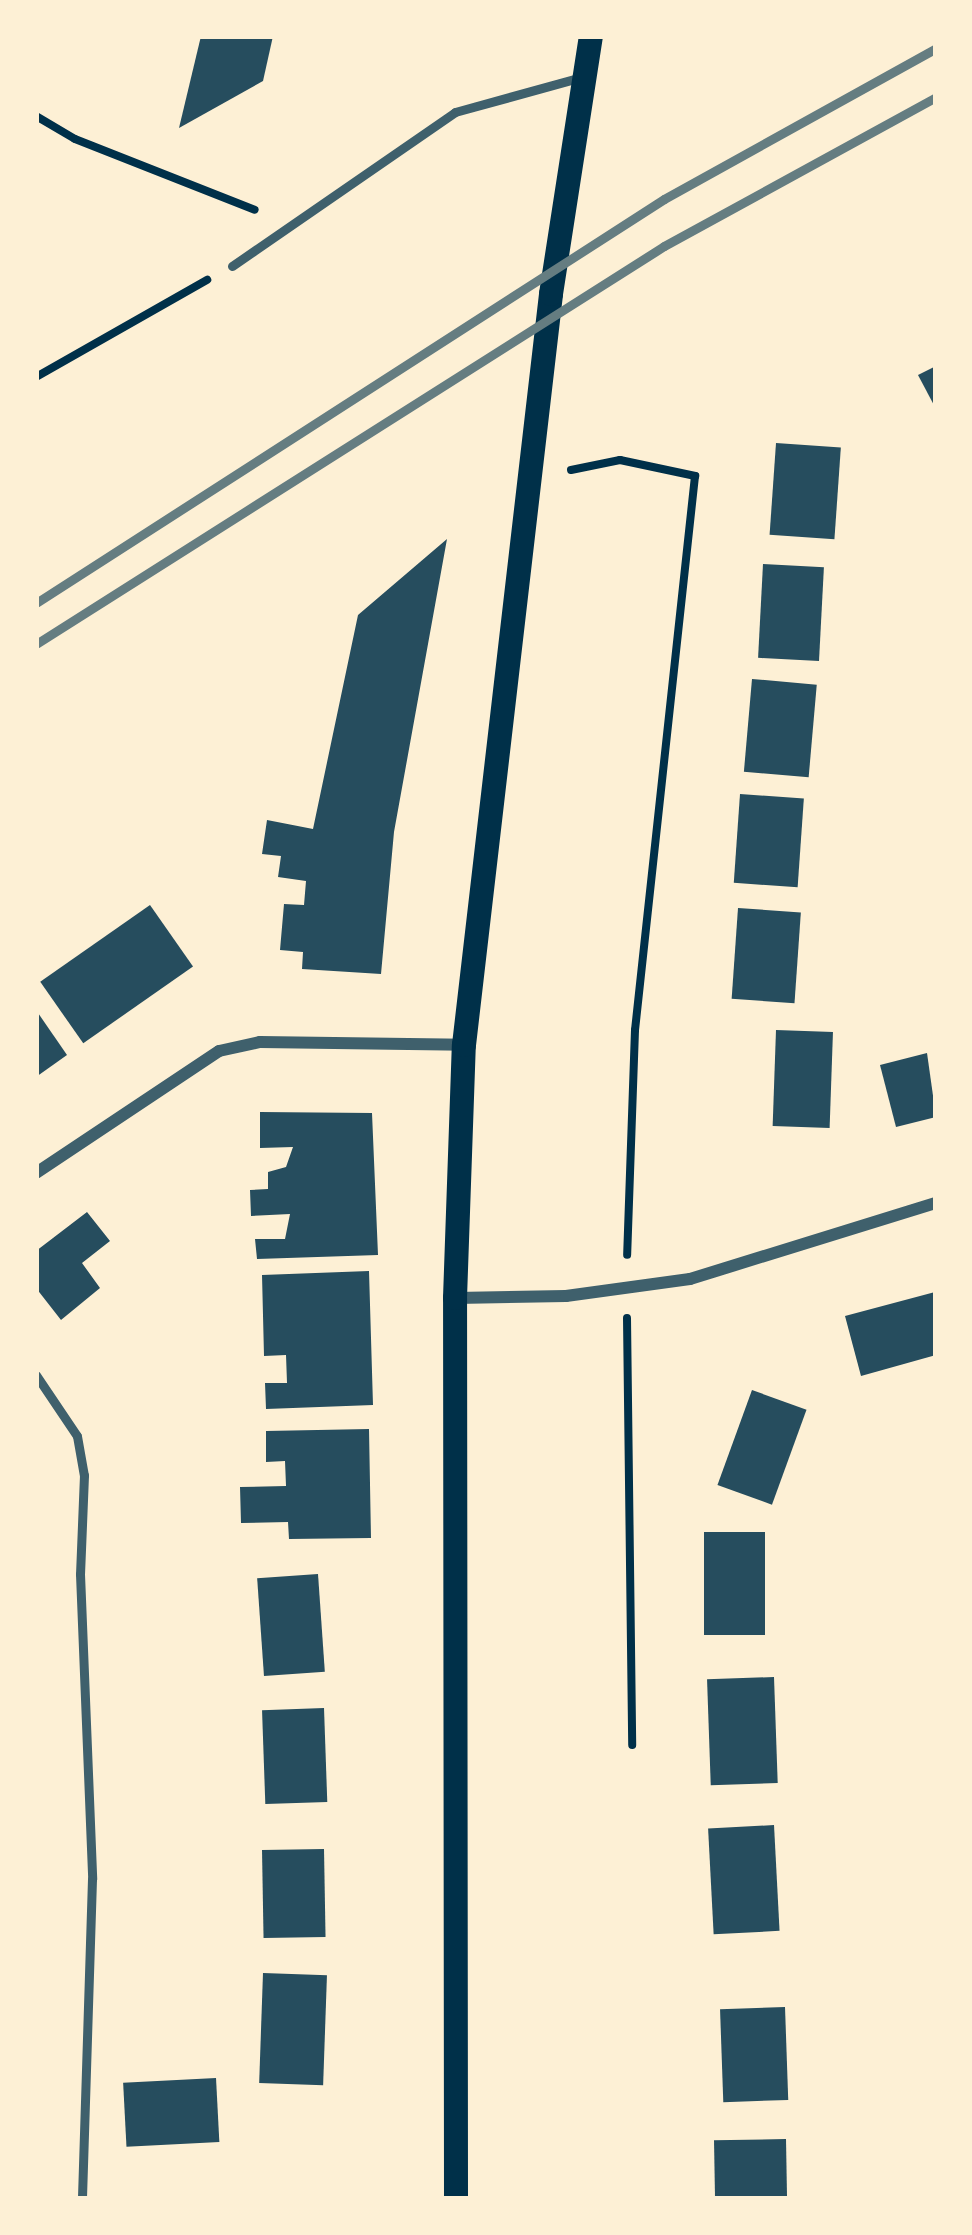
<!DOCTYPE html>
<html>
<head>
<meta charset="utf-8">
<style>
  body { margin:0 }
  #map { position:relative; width:972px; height:2235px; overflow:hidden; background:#fdf0d5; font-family:"Source Serif 4",serif }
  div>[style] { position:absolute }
  .building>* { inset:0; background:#264d5e; transform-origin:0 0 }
  .path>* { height:8px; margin:-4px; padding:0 4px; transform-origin:4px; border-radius:4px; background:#003049 }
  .service>* { height:9px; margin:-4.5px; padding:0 4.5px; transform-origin:4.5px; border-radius:4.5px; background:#3f606c }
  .minor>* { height:12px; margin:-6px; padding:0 6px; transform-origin:6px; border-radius:6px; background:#3f606c }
  .secondary>* { height:24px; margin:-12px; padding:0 12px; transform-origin:12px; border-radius:12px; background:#003049 }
  .rail>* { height:9px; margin:-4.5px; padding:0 4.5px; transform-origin:4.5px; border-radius:4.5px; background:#657d81 }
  span { translate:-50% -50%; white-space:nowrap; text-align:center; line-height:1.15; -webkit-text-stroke:10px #fdf0d5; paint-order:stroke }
  .frame { position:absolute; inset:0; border:39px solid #fdf0d5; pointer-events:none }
</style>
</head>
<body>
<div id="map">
  <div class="building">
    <div style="clip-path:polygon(201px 36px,273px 36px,263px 81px,179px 128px)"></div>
    <div style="clip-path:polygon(936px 366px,936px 409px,918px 375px)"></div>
    <div style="left:776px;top:443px;width:65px;height:92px;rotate:4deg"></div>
    <div style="clip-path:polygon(447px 539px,394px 832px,381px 974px,302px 969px,303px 952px,280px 950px,284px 904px,304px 905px,306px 881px,278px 877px,281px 856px,262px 854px,267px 820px,313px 829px,358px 615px)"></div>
    <div style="left:763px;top:564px;width:61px;height:94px;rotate:3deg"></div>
    <div style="left:752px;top:679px;width:65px;height:93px;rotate:5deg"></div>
    <div style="left:740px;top:794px;width:64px;height:89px;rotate:4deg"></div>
    <div style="left:150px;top:905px;width:75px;height:134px;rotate:55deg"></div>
    <div style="left:738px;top:908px;width:63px;height:91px;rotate:4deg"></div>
    <div style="clip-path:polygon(36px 1010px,67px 1055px,36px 1077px)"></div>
    <div style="left:776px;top:1030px;width:57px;height:96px;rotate:2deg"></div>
    <div style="clip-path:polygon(927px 1053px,936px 1117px,896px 1127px,880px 1065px)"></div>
    <div style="clip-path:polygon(260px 1112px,372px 1113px,378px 1255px,257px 1259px,255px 1239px,285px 1239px,290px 1214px,251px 1216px,250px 1190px,268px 1189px,268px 1172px,286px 1167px,293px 1147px,260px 1148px)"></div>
    <div style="clip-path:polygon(87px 1212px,110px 1241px,82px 1263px,100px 1288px,61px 1320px,36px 1288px,36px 1251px)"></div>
    <div style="clip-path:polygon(369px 1271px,373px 1405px,266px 1409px,265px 1383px,287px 1383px,286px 1355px,264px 1356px,262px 1275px)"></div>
    <div style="clip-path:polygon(935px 1292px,936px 1355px,861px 1376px,845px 1316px)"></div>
    <div style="left:752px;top:1390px;width:58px;height:101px;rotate:20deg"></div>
    <div style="clip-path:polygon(369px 1429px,371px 1538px,289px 1539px,288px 1522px,241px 1523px,240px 1487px,286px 1486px,285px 1461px,266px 1462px,266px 1431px)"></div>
    <div style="left:704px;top:1532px;width:61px;height:103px"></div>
    <div style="left:318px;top:1574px;width:98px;height:61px;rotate:86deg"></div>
    <div style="left:774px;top:1677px;width:106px;height:67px;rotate:88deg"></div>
    <div style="left:324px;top:1708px;width:94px;height:62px;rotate:88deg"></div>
    <div style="left:774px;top:1825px;width:106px;height:66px;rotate:87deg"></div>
    <div style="left:324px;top:1849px;width:88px;height:62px;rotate:89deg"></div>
    <div style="left:263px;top:1973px;width:64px;height:110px;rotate:2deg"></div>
    <div style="left:785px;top:2007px;width:93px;height:65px;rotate:88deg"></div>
    <div style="left:216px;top:2078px;width:64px;height:93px;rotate:87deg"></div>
    <div style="left:786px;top:2139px;width:60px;height:72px;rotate:89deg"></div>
  </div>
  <div class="path">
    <div style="left:36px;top:116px;width:45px;rotate:30.5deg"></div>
    <div style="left:75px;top:139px;width:193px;rotate:21.5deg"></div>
    <div style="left:36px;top:377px;width:197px;rotate:-29.6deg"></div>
    <div style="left:571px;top:470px;width:50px;rotate:-11.5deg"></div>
    <div style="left:620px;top:460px;width:77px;rotate:12deg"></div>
    <div style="left:695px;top:476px;width:557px;rotate:96.18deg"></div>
    <div style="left:635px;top:1030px;width:225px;rotate:92deg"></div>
    <div style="left:627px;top:1318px;width:427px;rotate:89.3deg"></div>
  </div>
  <div class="service">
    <div style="left:232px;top:266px;width:271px;rotate:-34.6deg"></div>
    <div style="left:455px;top:112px;width:132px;rotate:-15.4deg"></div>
    <div style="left:36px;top:1375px;width:73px;rotate:56.1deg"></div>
    <div style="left:77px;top:1436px;width:40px;rotate:80deg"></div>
    <div style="left:84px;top:1475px;width:99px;rotate:92.3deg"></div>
    <div style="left:80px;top:1574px;width:305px;rotate:87.7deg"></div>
    <div style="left:92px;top:1879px;width:320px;rotate:91.8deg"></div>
  </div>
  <div class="minor">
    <div style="left:36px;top:1173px;width:220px;rotate:-33.7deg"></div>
    <div style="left:219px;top:1051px;width:42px;rotate:-12.4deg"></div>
    <div style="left:260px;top:1042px;width:204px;rotate:0.8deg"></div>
    <div style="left:456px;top:1298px;width:110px;rotate:-1deg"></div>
    <div style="left:566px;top:1296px;width:125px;rotate:-7.8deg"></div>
    <div style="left:690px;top:1279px;width:257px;rotate:-17.2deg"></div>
  </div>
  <div class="secondary">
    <div style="left:456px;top:2199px;width:901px;rotate:-90.06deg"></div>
    <div style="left:455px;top:1298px;width:253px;rotate:-88deg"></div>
    <div style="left:464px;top:1045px;width:756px;rotate:-83.39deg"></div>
    <div style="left:551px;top:294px;width:261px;rotate:-81.2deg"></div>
  </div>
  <div class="rail">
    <div style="left:36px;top:603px;width:747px;rotate:-32.75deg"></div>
    <div style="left:664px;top:199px;width:311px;rotate:-29deg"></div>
    <div style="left:36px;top:644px;width:743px;rotate:-32.36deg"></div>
    <div style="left:664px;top:246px;width:310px;rotate:-28.7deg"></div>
  </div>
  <div class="frame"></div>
</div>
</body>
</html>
